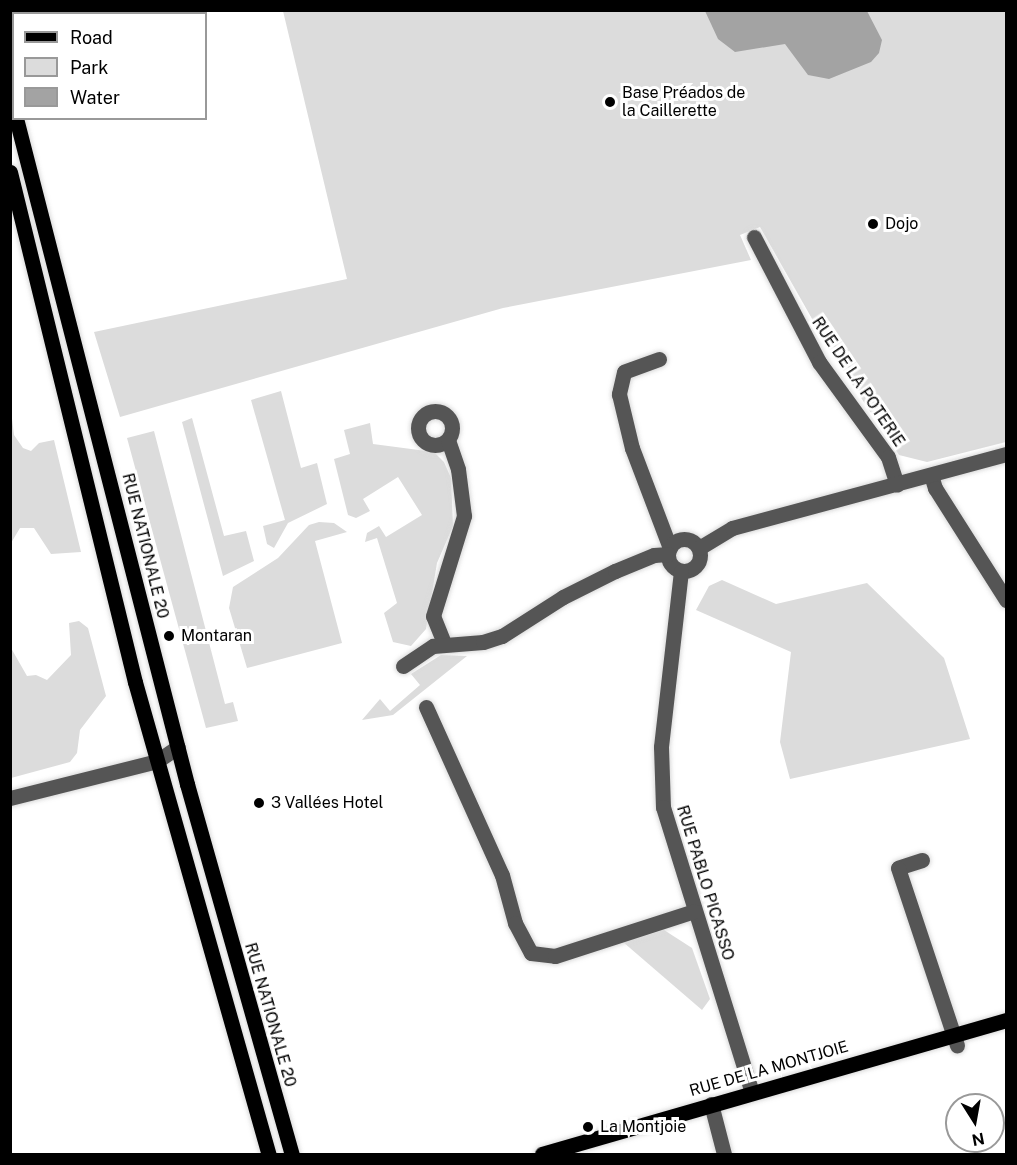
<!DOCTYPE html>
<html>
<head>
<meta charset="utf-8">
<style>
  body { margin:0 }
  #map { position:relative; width:1017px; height:1165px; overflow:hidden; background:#fff; font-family:"Public Sans",sans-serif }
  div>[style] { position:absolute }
  .green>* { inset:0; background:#dcdcdc }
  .water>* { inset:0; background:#a3a3a3 }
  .roads { filter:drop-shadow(0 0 2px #dbdbdb) drop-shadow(0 0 2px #dbdbdb) }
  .minor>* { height:15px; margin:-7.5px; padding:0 7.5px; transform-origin:7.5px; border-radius:7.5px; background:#555 }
  .minor>.ring { margin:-7.5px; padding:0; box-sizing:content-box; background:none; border:15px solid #555; border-radius:50% }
  .major>* { height:15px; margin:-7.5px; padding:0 7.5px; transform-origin:7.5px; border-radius:7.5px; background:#000 }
  .dots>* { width:16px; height:16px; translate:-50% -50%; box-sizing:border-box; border:3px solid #fff; border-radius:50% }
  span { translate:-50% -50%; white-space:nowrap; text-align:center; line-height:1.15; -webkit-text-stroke:6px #fff; paint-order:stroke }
  .poi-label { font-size:16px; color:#000 }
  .left { translate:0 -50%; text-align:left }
  .street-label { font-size:16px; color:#000 }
  .frame { position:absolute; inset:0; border:12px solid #000; pointer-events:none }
  .legend { position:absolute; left:12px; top:12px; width:195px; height:108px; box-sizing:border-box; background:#fff; border:2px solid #999; margin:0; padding:8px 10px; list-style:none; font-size:18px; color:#000 }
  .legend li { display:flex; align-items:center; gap:12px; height:30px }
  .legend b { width:30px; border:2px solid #999 }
  .north { position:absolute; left:945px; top:1093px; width:60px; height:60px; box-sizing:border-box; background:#fff; border:2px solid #999; border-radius:50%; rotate:169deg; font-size:16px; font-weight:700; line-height:24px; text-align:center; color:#000 }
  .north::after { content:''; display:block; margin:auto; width:21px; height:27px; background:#000; clip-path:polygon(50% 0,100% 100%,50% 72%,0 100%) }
</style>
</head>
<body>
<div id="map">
  <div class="green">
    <div style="clip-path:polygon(283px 11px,1006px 11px,1006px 442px,927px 462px,899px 455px,832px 354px,760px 227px,740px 235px,751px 260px,503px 308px,120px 417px,94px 332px,347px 279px)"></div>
    <div style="clip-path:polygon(281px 391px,301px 468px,317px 463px,327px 504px,288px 523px,274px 548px,267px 544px,263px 526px,285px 520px,251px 400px)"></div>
    <div style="clip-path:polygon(10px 402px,14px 435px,23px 448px,31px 451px,39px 443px,54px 440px,81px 552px,51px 554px,34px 528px,20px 528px,11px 543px)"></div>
    <div style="clip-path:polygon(192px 418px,224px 536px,246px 531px,254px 561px,223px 576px,182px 422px)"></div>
    <div style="clip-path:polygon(370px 423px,373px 444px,434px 452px,444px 462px,451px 478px,453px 526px,437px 563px,426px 629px,411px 646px,393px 642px,384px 613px,397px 603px,377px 538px,365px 542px,367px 533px,379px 526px,386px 537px,422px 515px,398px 477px,363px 499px,370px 511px,356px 518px,348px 515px,334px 459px,350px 454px,344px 430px)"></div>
    <div style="clip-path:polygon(154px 431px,225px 704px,233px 702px,238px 721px,206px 728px,127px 438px)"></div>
    <div style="clip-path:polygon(319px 522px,334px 523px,347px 532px,315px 541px,342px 643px,247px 668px,229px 608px,233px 587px,278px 558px,309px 525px)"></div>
    <div style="clip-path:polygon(722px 580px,776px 604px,867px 583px,944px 658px,970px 739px,790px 779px,780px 742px,791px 652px,696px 610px,709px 586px)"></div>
    <div style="clip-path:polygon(79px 621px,88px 628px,106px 696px,80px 730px,77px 753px,70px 762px,11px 778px,11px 648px,27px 676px,36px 675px,47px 680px,71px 655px,69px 623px)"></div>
    <div style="clip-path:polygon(441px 655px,467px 656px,393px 715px,362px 720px,380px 699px,390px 711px,420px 685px,411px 674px)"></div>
    <div style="clip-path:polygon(664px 930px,692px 948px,710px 999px,702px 1010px,623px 942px)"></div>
  </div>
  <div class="water">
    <div style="clip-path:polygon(705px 11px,867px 11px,882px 40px,879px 53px,871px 62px,829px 79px,808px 75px,785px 44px,735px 52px,718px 39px)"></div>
  </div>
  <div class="roads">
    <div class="minor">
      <div style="left:754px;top:237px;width:141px;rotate:62.5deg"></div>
      <div style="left:819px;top:362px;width:117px;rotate:54deg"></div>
      <div style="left:888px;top:457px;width:29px;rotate:72deg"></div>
      <div style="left:659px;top:359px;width:37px;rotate:160deg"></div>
      <div style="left:624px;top:372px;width:23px;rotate:103deg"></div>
      <div style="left:619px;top:394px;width:56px;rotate:76.5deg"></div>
      <div style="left:632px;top:448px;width:107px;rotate:69.2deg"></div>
      <div class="ring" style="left:418px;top:411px;width:19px;height:19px"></div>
      <div style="left:931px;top:475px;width:14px;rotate:73deg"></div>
      <div style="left:935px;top:488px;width:133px;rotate:57.6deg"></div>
      <div class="ring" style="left:668px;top:539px;width:17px;height:17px"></div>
      <div style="left:699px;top:548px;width:39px;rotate:-31deg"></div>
      <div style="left:732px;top:528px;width:284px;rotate:-15.1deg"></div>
      <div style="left:681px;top:571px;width:177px;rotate:96.5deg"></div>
      <div style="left:661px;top:747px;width:60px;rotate:88.1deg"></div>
      <div style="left:663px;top:807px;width:299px;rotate:72.7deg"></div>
      <div style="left:444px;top:643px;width:29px;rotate:-112deg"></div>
      <div style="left:433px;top:616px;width:105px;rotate:-72.8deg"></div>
      <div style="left:464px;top:516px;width:47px;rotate:-97.3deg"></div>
      <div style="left:458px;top:469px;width:31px;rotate:-109deg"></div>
      <div style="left:403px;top:666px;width:36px;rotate:-34deg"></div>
      <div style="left:433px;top:646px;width:50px;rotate:-4.6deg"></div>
      <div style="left:483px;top:642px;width:20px;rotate:-18deg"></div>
      <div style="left:502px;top:636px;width:72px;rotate:-32.6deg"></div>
      <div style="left:563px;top:597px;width:58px;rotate:-26.6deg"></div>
      <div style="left:615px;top:571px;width:42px;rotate:-22.3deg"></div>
      <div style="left:654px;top:555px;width:14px;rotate:-4deg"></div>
      <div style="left:426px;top:707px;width:184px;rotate:65.7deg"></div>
      <div style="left:502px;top:875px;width:50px;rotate:74.8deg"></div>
      <div style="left:515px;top:923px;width:34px;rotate:62deg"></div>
      <div style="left:531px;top:953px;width:24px;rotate:7deg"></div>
      <div style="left:555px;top:956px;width:146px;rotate:-17.9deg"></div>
      <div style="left:10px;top:798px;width:152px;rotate:-14.1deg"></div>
      <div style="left:157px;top:761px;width:25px;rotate:-34deg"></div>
      <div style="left:922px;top:860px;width:25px;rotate:162deg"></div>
      <div style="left:898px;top:868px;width:187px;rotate:71.6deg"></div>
      <div style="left:711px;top:1104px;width:52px;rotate:75.4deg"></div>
    </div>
    <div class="major">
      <div style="left:10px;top:99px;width:12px;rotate:70deg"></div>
      <div style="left:16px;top:118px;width:688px;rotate:75.6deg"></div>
      <div style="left:187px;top:784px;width:385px;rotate:74.2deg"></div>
      <div style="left:10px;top:172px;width:525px;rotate:76.23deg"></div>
      <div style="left:135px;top:682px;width:491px;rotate:74.2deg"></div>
      <div style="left:542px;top:1154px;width:483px;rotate:-16.1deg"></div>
    </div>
  </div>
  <div class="dots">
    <div style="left:610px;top:102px;background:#000"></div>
    <div style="left:873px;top:224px;background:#000"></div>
    <div style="left:169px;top:636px;background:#000"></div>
    <div style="left:259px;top:803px;background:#000"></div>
    <div style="left:588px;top:1127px;background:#000"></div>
  </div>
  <div class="poi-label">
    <span class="left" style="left:622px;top:102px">Base Préados de<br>la Caillerette</span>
    <span class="left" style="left:885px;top:224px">Dojo</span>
    <span class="left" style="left:181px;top:636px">Montaran</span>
    <span class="left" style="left:271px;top:803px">3 Vallées Hotel</span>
    <span class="left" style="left:600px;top:1127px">La Montjoie</span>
  </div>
  <div class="street-label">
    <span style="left:858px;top:382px;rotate:56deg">RUE DE LA POTERIE</span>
    <span style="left:145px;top:546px;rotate:76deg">RUE NATIONALE 20</span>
    <span style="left:705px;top:883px;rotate:73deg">RUE PABLO PICASSO</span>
    <span style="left:270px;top:1015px;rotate:74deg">RUE NATIONALE 20</span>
    <span style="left:769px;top:1069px;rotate:-16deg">RUE DE LA MONTJOIE</span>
  </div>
  <div class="frame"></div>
  <ul class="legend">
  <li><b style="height:8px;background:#000"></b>Road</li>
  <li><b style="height:16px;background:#dcdcdc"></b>Park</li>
  <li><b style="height:16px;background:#a3a3a3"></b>Water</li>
  </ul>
  <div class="north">N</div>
</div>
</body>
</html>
